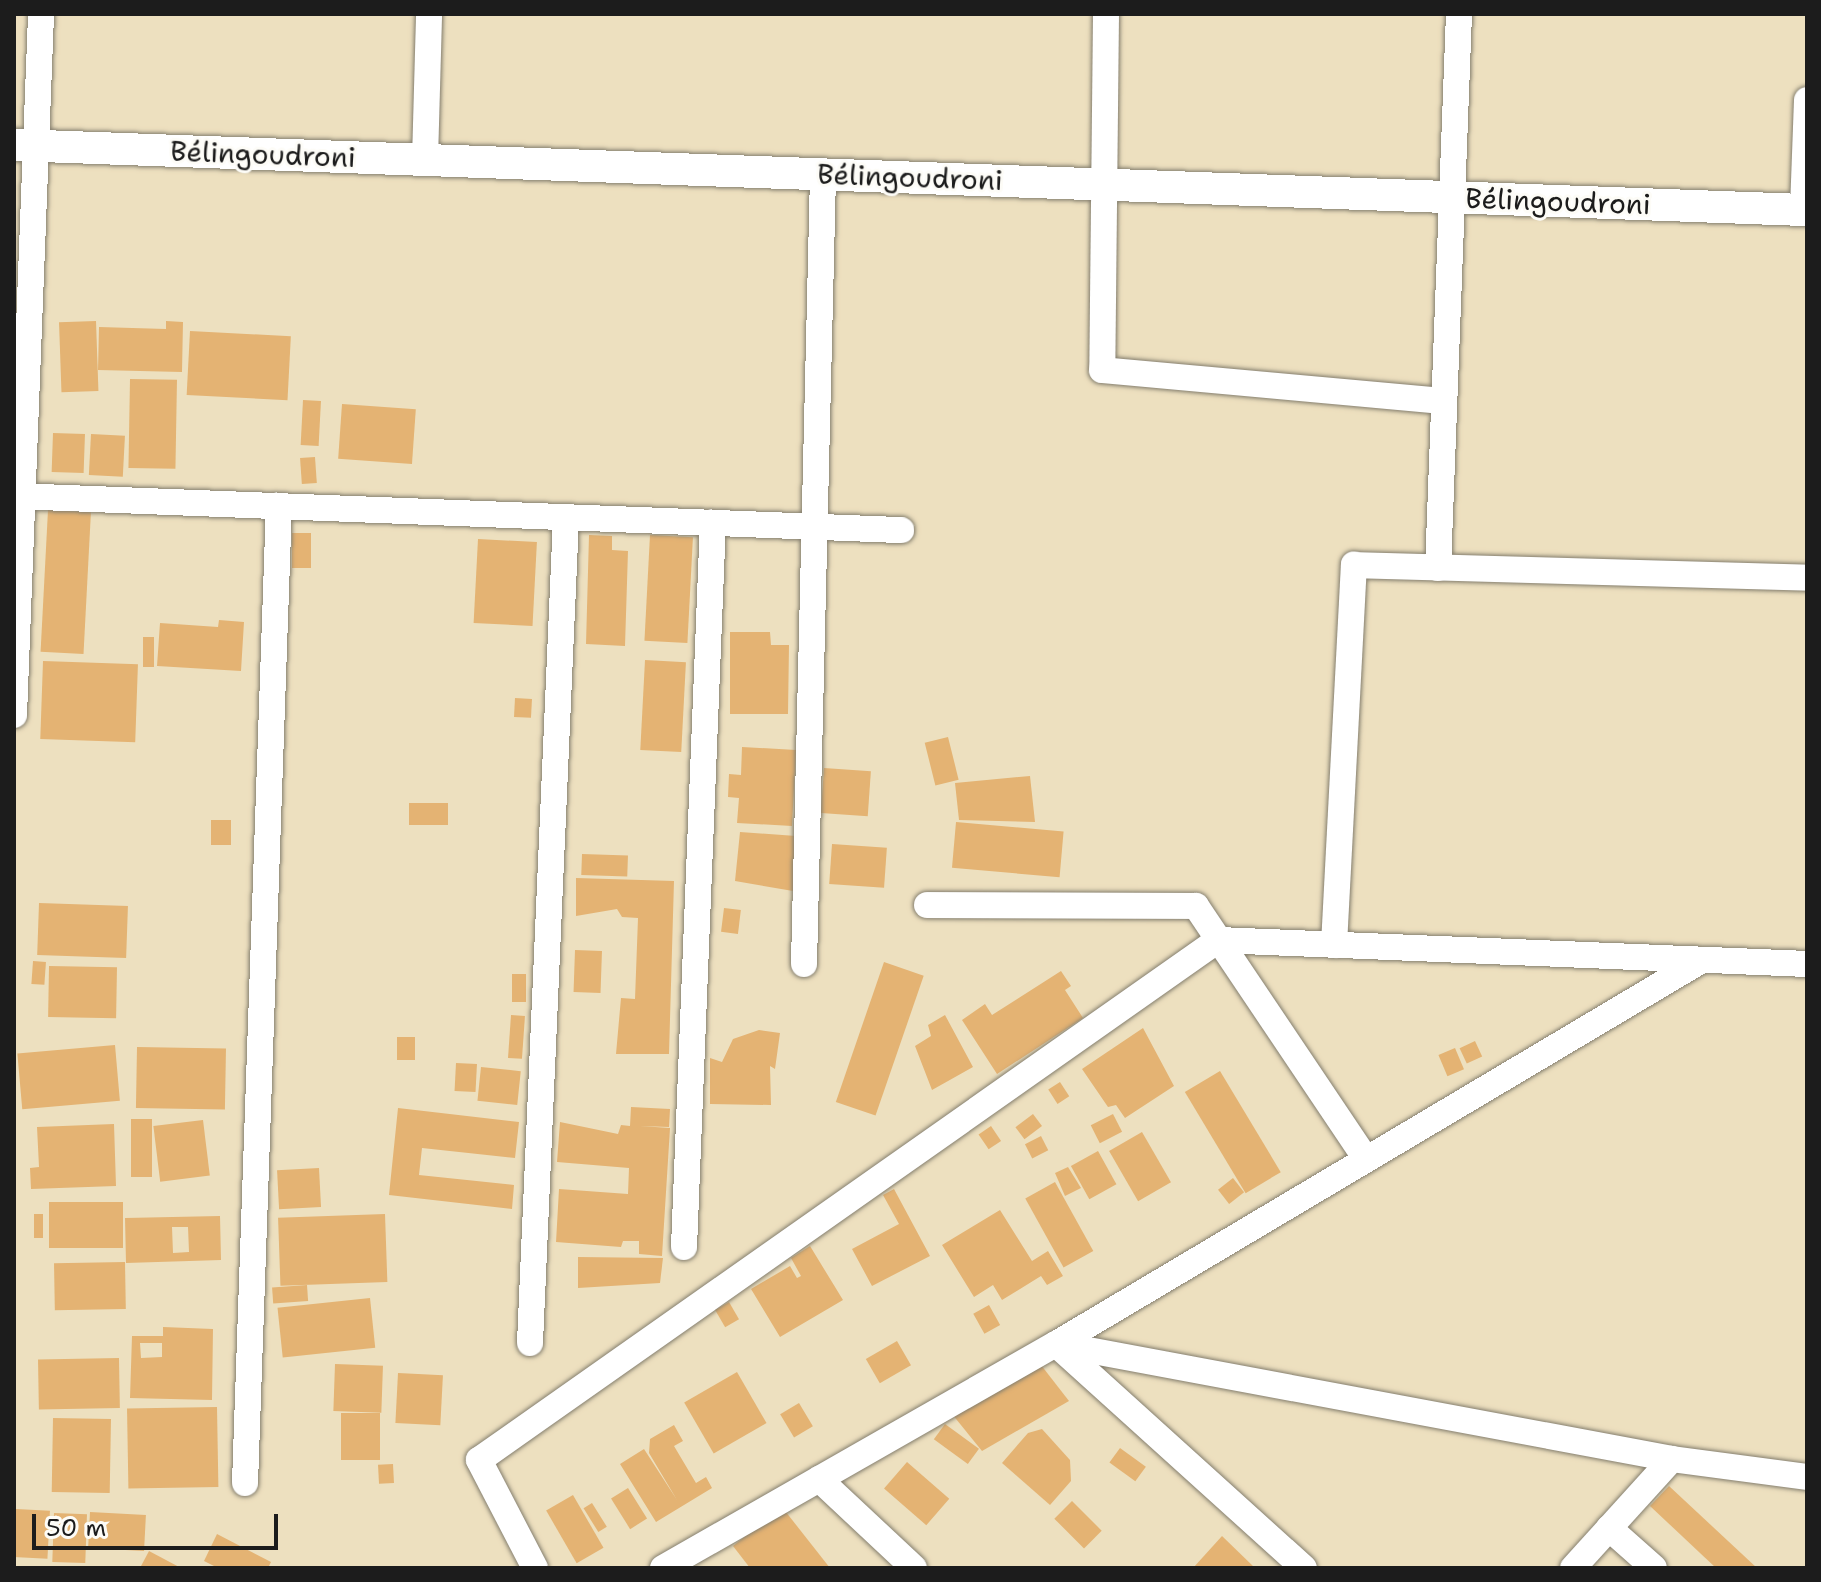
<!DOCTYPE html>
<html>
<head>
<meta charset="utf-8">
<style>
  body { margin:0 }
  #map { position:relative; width:1821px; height:1582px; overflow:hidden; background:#ede0bf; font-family:"Shantell Sans",sans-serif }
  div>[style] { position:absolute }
  .building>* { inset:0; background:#e4b373; transform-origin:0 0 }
  .roads { filter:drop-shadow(0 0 2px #847e6e) drop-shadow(0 0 2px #847e6e) }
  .minor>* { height:26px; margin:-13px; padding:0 13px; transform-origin:13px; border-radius:13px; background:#fff }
  .tertiary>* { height:32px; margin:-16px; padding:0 16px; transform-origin:16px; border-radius:16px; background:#fff }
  span { translate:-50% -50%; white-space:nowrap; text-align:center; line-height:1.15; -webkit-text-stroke:6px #fdfcf7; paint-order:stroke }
  .street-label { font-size:28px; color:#1c1c1c }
  .frame { position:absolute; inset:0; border:16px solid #1c1c1c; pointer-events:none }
  .scale { position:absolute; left:32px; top:1514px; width:246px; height:36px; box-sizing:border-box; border:4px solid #1c1c1c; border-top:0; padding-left:10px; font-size:24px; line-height:28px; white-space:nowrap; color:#1c1c1c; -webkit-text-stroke:6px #fdfcf7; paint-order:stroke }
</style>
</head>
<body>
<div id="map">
  <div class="building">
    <div style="left:96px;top:321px;width:70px;height:37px;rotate:88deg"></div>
    <div style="clip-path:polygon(166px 321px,183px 322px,182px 372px,98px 370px,99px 327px,166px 329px)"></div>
    <div style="left:190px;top:331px;width:101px;height:64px;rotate:3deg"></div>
    <div style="left:130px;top:379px;width:47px;height:89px;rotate:1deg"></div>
    <div style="left:303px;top:400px;width:18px;height:45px;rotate:3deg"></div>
    <div style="left:342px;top:404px;width:74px;height:55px;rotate:4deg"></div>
    <div style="left:53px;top:433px;width:32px;height:39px;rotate:2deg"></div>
    <div style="left:91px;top:434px;width:34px;height:41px;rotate:3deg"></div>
    <div style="left:315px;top:457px;width:26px;height:15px;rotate:86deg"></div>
    <div style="left:48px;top:510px;width:43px;height:142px;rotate:3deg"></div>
    <div style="left:292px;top:533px;width:19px;height:35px"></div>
    <div style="clip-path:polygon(589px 535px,612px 536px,612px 550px,628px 551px,625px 646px,586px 644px)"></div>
    <div style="left:650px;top:535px;width:43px;height:106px;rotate:3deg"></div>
    <div style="left:478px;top:539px;width:59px;height:84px;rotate:3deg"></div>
    <div style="clip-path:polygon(219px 620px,244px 622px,241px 671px,157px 666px,160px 623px,218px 627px)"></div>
    <div style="clip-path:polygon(730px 632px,770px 632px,771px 645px,789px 645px,788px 714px,730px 714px)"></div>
    <div style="left:143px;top:637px;width:11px;height:30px"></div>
    <div style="left:645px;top:660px;width:41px;height:90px;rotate:3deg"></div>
    <div style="left:43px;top:661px;width:95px;height:78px;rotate:2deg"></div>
    <div style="left:515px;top:698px;width:17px;height:19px;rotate:3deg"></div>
    <div style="left:948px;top:737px;width:44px;height:24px;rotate:76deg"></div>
    <div style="clip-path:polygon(742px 747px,796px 750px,792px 826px,737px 823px,739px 798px,728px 797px,729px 774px,741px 775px)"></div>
    <div style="left:824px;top:768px;width:47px;height:45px;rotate:4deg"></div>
    <div style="clip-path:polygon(1030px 776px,1035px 822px,959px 820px,955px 783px)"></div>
    <div style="left:448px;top:803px;width:22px;height:39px;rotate:90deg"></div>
    <div style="left:211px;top:820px;width:20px;height:25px"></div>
    <div style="left:956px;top:822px;width:108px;height:46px;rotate:5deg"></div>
    <div style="clip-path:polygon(740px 832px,796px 836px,793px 891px,735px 881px)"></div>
    <div style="left:832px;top:844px;width:55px;height:40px;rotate:4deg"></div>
    <div style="left:582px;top:854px;width:46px;height:21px;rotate:2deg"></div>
    <div style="clip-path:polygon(576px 878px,674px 881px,669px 1054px,616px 1054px,621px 998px,635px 999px,638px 918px,622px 917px,617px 909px,576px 916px)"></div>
    <div style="left:39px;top:903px;width:89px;height:52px;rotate:2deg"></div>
    <div style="left:724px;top:908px;width:17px;height:24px;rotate:7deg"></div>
    <div style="left:575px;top:950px;width:27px;height:42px;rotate:2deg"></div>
    <div style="left:33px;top:961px;width:13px;height:23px;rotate:4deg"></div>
    <div style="left:884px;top:962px;width:42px;height:148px;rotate:19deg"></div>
    <div style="left:49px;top:966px;width:68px;height:51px;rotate:1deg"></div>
    <div style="clip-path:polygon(1061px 971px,1071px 986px,1065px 990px,1083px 1018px,997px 1074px,962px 1020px,985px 1004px,992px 1015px)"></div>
    <div style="left:512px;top:974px;width:14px;height:28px"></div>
    <div style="left:511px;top:1015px;width:14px;height:43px;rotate:4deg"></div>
    <div style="clip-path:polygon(945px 1015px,973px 1067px,932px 1090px,915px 1046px,931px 1036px,928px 1025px)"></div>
    <div style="clip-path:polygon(1143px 1028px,1174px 1086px,1125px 1118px,1116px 1105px,1108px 1107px,1082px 1069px)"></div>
    <div style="clip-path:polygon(759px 1030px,780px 1033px,775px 1069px,770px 1066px,771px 1105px,710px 1104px,710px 1058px,722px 1062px,733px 1039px)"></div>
    <div style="left:397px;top:1037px;width:18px;height:23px"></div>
    <div style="left:1475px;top:1041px;width:17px;height:17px;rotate:65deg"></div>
    <div style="left:115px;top:1045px;width:56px;height:98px;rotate:85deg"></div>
    <div style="left:137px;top:1047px;width:89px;height:61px;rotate:1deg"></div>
    <div style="left:1455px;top:1048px;width:23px;height:18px;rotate:67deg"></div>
    <div style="left:456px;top:1063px;width:21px;height:28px;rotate:3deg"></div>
    <div style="left:481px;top:1067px;width:40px;height:34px;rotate:6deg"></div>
    <div style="left:1220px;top:1071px;width:118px;height:41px;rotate:59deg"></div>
    <div style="left:1060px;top:1082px;width:17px;height:14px;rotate:57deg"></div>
    <div style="clip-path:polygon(631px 1107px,670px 1109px,669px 1127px,640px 1126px,670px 1128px,662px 1256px,639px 1254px,639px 1241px,623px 1241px,621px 1247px,556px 1242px,559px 1189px,628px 1194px,629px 1168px,557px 1162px,560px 1122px,618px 1134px,621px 1125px,630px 1126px)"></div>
    <div style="clip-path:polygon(398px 1108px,519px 1122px,515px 1158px,422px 1148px,419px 1175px,514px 1185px,512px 1209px,389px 1195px)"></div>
    <div style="left:1033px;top:1114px;width:15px;height:22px;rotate:53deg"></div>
    <div style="left:1113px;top:1114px;width:20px;height:25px;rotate:63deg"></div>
    <div style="left:131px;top:1119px;width:21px;height:58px"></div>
    <div style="left:203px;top:1120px;width:56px;height:50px;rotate:83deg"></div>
    <div style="clip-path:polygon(114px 1124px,116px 1186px,31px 1189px,30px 1168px,39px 1167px,37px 1127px)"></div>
    <div style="left:991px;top:1126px;width:18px;height:15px;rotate:56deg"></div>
    <div style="left:1142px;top:1132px;width:58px;height:38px;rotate:60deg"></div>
    <div style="left:1041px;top:1136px;width:16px;height:18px;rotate:63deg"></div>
    <div style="left:1098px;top:1151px;width:38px;height:31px;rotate:61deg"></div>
    <div style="clip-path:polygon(1068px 1167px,1081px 1188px,1065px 1196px,1055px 1173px)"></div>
    <div style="left:319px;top:1168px;width:39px;height:42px;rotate:87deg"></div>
    <div style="left:1233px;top:1178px;width:18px;height:19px;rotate:52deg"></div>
    <div style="left:1055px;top:1182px;width:79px;height:34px;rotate:61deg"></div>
    <div style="clip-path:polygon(894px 1189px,930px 1256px,872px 1286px,852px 1249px,899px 1224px,883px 1195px)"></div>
    <div style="left:49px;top:1202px;width:74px;height:46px"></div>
    <div style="clip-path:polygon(1000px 1210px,1032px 1261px,1048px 1251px,1063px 1276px,1047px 1285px,1041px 1276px,1002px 1300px,993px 1285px,974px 1297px,942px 1245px)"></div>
    <div style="left:34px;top:1214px;width:9px;height:24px"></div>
    <div style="left:385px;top:1214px;width:68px;height:107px;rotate:88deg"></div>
    <div style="clip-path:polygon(evenodd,220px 1216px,221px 1260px,126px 1263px,125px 1218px,220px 1216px,172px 1227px,188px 1227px,189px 1252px,173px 1253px,172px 1227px)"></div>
    <div style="clip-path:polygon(810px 1246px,843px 1300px,780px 1337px,751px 1289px,790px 1266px,797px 1278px,801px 1276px,791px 1258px)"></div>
    <div style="clip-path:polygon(578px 1257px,663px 1258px,660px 1283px,578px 1288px)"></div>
    <div style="left:125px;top:1262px;width:47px;height:71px;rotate:89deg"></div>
    <div style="left:307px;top:1285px;width:16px;height:35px;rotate:86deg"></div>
    <div style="left:370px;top:1298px;width:50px;height:93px;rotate:84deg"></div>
    <div style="left:729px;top:1302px;width:20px;height:16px;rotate:60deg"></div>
    <div style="left:989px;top:1305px;width:23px;height:18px;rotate:61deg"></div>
    <div style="clip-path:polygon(evenodd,163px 1327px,213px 1329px,212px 1400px,130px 1398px,132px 1336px,163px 1336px,163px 1327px,140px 1343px,162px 1343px,162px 1357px,141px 1358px,140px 1343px)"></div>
    <div style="left:897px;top:1341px;width:28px;height:36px;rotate:60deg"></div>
    <div style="left:119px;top:1358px;width:50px;height:81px;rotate:89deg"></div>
    <div style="left:335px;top:1364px;width:48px;height:47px;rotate:2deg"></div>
    <div style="clip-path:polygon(1041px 1365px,1069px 1401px,982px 1451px,952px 1414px)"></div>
    <div style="left:737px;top:1372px;width:59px;height:61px;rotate:60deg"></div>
    <div style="left:398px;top:1373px;width:45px;height:50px;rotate:3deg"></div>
    <div style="left:799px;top:1403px;width:27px;height:22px;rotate:59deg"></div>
    <div style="left:217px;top:1407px;width:80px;height:90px;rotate:89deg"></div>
    <div style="left:341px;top:1413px;width:39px;height:47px"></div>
    <div style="left:53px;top:1418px;width:58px;height:74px;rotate:1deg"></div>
    <div style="left:945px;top:1424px;width:42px;height:19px;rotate:36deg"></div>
    <div style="clip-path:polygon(674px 1425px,683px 1441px,674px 1446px,696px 1483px,706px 1477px,712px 1488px,656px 1522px,620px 1464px,644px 1449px,677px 1500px,649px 1453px,650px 1439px)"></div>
    <div style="clip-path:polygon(1042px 1429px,1070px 1460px,1071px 1481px,1050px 1505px,1002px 1463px,1028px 1433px)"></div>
    <div style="left:1120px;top:1448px;width:32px;height:18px;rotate:36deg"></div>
    <div style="left:907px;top:1462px;width:56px;height:35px;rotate:41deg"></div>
    <div style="left:393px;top:1464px;width:19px;height:15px;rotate:87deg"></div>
    <div style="clip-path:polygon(1669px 1486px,1757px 1568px,1716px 1568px,1650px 1506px)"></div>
    <div style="left:628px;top:1488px;width:36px;height:20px;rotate:58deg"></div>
    <div style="left:573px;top:1495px;width:61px;height:31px;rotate:60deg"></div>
    <div style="left:1072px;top:1501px;width:42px;height:25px;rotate:45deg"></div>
    <div style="left:592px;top:1503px;width:28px;height:10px;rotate:58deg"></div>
    <div style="clip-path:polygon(782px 1507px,830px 1568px,750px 1568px,733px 1546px)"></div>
    <div style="left:16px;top:1509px;width:34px;height:48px;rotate:3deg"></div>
    <div style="left:90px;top:1512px;width:56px;height:36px;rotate:3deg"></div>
    <div style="left:54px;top:1513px;width:33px;height:49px;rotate:2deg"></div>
    <div style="clip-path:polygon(217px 1534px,271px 1562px,268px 1568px,218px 1568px,204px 1561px)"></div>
    <div style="clip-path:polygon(1222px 1536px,1255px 1568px,1193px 1568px)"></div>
    <div style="clip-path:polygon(149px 1551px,181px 1568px,140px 1568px)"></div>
  </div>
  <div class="roads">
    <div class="minor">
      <div style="left:1106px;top:14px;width:356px;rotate:90.6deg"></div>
      <div style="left:1102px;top:370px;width:343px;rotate:5.2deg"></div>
      <div style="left:425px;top:160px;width:146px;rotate:-88.4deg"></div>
      <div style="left:1803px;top:209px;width:109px;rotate:-87.9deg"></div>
      <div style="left:14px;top:496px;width:888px;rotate:2.2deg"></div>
      <div style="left:1438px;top:568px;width:554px;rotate:-87.83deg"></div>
      <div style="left:14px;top:715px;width:702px;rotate:-87.79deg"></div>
      <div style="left:927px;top:905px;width:269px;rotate:0.2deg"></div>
      <div style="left:1196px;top:906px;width:305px;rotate:56.1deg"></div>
      <div style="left:1334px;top:945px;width:381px;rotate:-87deg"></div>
      <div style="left:1354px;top:565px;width:453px;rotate:1.6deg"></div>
      <div style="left:804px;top:964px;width:790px;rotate:-88.62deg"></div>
      <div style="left:684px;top:1247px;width:725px;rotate:-87.71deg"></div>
      <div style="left:530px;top:1343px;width:827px;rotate:-87.5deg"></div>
      <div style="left:1056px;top:1344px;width:627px;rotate:10.57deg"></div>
      <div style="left:1672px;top:1459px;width:136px;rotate:7.6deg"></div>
      <div style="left:1056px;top:1344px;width:334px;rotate:42.1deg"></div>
      <div style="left:819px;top:1479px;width:130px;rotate:43.1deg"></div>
      <div style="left:245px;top:1483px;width:978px;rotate:-88.01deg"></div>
      <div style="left:1609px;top:1528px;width:60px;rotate:41.6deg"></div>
      <div style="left:535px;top:1568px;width:122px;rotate:-117.4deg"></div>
      <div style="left:479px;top:1460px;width:904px;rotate:-35.13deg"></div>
      <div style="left:1218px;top:940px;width:589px;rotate:2.33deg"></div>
      <div style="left:663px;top:1568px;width:452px;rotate:-29.7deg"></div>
      <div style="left:1056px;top:1344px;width:746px;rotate:-30.73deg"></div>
      <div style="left:1573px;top:1568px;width:147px;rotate:-47.8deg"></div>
    </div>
    <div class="tertiary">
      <div style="left:14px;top:145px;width:1794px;rotate:2.08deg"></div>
    </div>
  </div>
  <div class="street-label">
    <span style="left:263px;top:154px;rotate:2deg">Bélingoudroni</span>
    <span style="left:910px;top:177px;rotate:2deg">Bélingoudroni</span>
    <span style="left:1558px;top:201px;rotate:2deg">Bélingoudroni</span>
  </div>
  <div class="frame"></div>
  <div class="scale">50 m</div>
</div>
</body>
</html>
